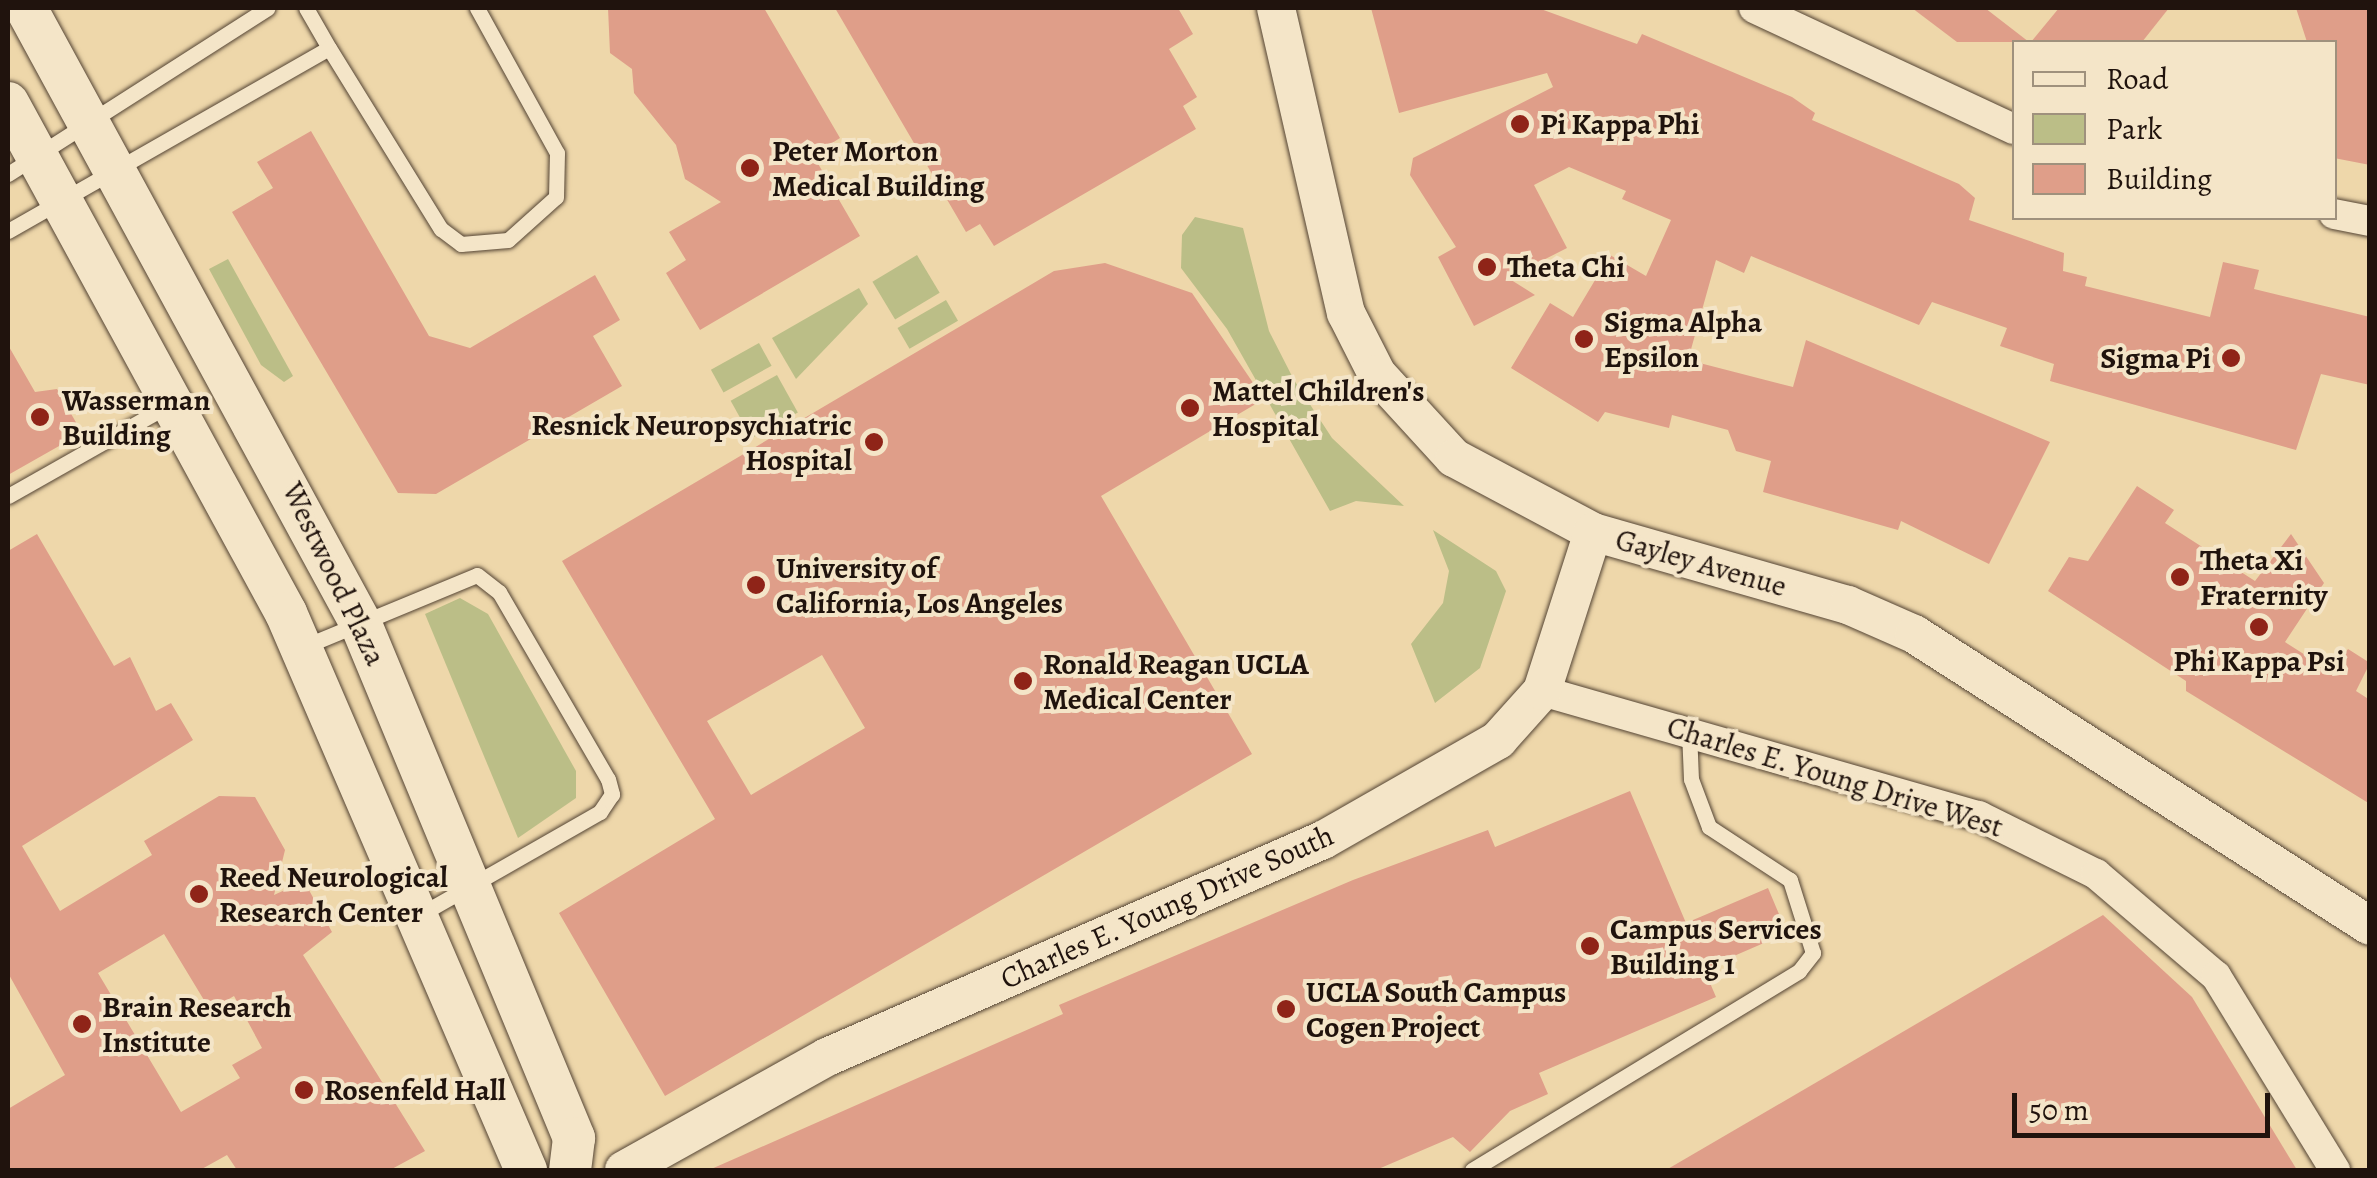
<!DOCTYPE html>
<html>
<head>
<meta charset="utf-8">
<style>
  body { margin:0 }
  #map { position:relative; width:2377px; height:1178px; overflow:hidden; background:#eed7aa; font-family:Alegreya,serif }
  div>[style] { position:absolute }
  .green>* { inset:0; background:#bbbe87; transform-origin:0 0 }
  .building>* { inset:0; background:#df9e89 }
  .roads { filter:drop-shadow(0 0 2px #544434) drop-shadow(0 0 2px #544434) }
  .service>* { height:15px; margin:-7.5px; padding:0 7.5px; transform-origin:7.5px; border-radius:7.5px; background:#f4e5c8 }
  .minor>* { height:30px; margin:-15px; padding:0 15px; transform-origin:15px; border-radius:15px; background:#f4e5c8 }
  .tertiary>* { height:38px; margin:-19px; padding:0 19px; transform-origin:19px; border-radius:19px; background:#f4e5c8 }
  .secondary>* { height:42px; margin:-21px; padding:0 21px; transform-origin:21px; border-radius:21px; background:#f4e5c8 }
  .dots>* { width:28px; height:28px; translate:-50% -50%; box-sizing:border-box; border:5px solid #f4e5c8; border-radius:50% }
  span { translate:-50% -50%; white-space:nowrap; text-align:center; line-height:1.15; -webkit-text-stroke:8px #f4e5c8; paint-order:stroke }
  .poi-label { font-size:30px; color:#20130d; font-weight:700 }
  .left { translate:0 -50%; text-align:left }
  .right { translate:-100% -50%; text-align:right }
  .street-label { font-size:30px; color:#20130d }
  .frame { position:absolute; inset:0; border:10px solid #20130d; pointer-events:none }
  .legend { position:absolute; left:2012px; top:40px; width:325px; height:180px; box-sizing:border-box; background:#f4e5c8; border:2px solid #9f917d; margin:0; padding:12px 18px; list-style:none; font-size:30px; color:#20130d }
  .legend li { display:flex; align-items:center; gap:20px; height:50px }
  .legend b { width:50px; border:2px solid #9f917d }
  .scale { position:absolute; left:2012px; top:1093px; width:258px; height:45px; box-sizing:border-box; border:5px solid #20130d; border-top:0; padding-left:12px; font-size:30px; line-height:35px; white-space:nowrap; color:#20130d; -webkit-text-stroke:8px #f4e5c8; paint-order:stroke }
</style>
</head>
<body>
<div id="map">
  <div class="green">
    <div style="clip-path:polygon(1195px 217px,1243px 228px,1269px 331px,1294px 380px,1332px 438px,1404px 506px,1356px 501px,1330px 511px,1227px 329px,1181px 268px,1182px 235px)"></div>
    <div style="left:917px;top:255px;width:44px;height:52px;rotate:59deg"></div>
    <div style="clip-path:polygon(228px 259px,293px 376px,284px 382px,261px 365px,209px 269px)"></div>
    <div style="clip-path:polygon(859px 288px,868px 304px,796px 379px,772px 338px)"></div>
    <div style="left:946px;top:300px;width:24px;height:56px;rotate:60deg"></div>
    <div style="left:759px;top:343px;width:26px;height:55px;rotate:61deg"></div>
    <div style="left:777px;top:375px;width:43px;height:53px;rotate:61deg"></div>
    <div style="clip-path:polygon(1433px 530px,1496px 571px,1506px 591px,1480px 668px,1435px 703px,1411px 644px,1443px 603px,1449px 571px)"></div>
    <div style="clip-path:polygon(460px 598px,488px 614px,576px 771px,576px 798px,518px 838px,425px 614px)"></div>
  </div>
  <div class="building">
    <div style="clip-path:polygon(608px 8px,764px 8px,840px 138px,813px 155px,860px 236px,700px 330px,666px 273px,686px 260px,669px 232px,721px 202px,685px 179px,676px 145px,634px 93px,632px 69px,610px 53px)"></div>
    <div style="clip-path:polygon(835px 8px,1178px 8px,1193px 34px,1169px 49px,1197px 97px,1183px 106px,1196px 129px,994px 246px,980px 224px,966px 232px)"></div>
    <div style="clip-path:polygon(1371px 8px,1538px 8px,1637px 44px,1642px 34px,1792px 97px,1815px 113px,1812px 120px,1959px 184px,1975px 198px,1969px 220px,2064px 253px,2063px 271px,2087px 277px,2085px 286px,2210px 317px,2223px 262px,2259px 270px,2254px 289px,2370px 317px,2370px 385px,2321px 374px,2296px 450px,2050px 381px,2054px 364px,2000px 346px,2007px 328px,1932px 302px,1919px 325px,1751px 256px,1744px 273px,1716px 260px,1688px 360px,1793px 387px,1806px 340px,2050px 442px,1989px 564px,1901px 521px,1898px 530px,1763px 492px,1771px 461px,1736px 451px,1728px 430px,1672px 415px,1669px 428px,1605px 412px,1598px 422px,1511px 368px,1550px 303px,1573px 317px,1610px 255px,1646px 276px,1671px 220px,1622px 199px,1626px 191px,1569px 167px,1534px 185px,1567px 248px,1508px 278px,1535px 295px,1474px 326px,1438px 257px,1456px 247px,1410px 175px,1413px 158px,1553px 87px,1547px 73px,1399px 113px)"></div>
    <div style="clip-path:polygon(1912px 8px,1985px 8px,2029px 42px,1957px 42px)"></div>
    <div style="clip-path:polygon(2059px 8px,2169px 8px,2142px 42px,2031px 42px)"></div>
    <div style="clip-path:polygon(2296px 8px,2370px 8px,2370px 165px,2334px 158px,2334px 42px,2307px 42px)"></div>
    <div style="clip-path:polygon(311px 131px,429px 336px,470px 348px,595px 275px,620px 320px,593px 336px,622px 386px,436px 494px,398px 493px,232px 212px,273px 188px,257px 162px)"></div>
    <div style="clip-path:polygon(evenodd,1105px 263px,1192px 293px,1264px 399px,1101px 496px,1252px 754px,665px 1096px,559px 913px,715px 819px,562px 561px,1054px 271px,1105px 263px,822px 655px,865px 728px,751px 795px,707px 721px,822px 655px)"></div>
    <div style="clip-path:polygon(8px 345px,35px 392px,57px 389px,82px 433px,8px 475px)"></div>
    <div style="clip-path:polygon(2137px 486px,2174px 510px,2165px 523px,2255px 581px,2291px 534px,2324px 583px,2285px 642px,2332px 672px,2348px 649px,2370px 663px,2356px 691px,2370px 700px,2370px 804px,2186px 691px,2186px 681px,2048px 591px,2069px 557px,2088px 561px)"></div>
    <div style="clip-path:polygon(evenodd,37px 534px,114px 666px,130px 657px,156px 711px,171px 703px,193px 740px,22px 846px,60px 911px,152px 855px,144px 841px,219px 796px,255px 797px,285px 850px,274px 895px,304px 881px,332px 932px,303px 955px,425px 1151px,390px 1170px,237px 1170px,227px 1155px,200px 1170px,8px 1170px,8px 1109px,65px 1075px,8px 973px,8px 551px,37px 534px,164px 934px,210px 1010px,234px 996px,262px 1048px,232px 1065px,240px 1078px,181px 1112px,98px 973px,164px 934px)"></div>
    <div style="clip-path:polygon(1630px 791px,1686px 923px,1768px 888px,1787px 933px,1704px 969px,1716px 997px,1539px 1073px,1548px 1094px,1510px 1111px,1470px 1152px,1453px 1137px,1376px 1170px,709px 1170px,1063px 1014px,1059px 1005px,1353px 880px,1488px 830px,1495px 847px)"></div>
    <div style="clip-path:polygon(2103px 915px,2192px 997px,2297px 1170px,1666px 1170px)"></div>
  </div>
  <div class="roads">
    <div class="service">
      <div style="left:306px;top:8px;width:46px;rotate:60.1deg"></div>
      <div style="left:8px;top:174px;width:308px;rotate:-32.6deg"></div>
      <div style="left:8px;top:231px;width:369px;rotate:-29.7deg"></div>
      <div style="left:329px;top:48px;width:213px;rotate:58.3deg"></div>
      <div style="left:441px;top:229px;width:25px;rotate:37deg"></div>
      <div style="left:461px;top:244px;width:47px;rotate:-4.9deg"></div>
      <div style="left:508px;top:240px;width:64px;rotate:-41.9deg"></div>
      <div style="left:556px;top:197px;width:44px;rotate:-88.7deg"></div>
      <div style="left:557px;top:153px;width:166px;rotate:-118.9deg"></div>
      <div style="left:8px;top:496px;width:185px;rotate:-29.5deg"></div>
      <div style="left:303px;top:647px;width:188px;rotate:-22.5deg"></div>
      <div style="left:477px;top:575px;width:28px;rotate:38deg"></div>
      <div style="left:499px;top:592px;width:216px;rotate:59.8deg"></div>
      <div style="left:608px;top:779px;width:16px;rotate:75deg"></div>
      <div style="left:612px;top:794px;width:22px;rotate:124deg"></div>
      <div style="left:600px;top:812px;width:206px;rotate:150.3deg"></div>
      <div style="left:1472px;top:1170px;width:383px;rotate:-31.3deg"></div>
      <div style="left:1799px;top:971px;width:23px;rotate:-52deg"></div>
      <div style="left:1813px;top:953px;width:77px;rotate:-107.5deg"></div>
      <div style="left:1790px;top:880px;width:97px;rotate:-146.8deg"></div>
      <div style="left:1709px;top:827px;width:51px;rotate:-110.6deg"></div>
      <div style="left:1691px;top:779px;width:48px;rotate:-92.4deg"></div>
    </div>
    <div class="minor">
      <div style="left:1754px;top:8px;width:287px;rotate:25deg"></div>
      <div style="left:2334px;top:214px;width:37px;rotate:11deg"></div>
      <div style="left:1542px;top:691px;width:455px;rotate:16deg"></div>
      <div style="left:1979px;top:816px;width:131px;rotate:26.4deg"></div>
      <div style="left:2096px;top:874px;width:157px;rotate:40.4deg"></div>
      <div style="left:2216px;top:976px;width:228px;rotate:58.5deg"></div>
    </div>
    <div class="tertiary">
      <div style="left:1276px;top:8px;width:313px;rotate:77.1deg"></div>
      <div style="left:1346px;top:313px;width:68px;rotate:63.1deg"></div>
      <div style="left:1377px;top:374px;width:114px;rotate:47.5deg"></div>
      <div style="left:1454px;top:458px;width:157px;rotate:28deg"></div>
      <div style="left:1593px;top:532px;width:265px;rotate:16deg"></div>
      <div style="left:1848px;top:605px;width:72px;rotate:23.7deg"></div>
      <div style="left:1914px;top:634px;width:541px;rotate:32.63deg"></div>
      <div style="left:624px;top:1170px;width:232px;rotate:-29.1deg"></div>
      <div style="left:827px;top:1057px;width:541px;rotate:-23.63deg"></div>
      <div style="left:1323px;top:840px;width:202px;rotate:-29.7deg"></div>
      <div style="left:1498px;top:740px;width:66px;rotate:-48.1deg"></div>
      <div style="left:1542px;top:691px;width:167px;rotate:-72.2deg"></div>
    </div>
    <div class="secondary">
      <div style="left:26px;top:8px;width:699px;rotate:61.45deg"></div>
      <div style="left:360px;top:622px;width:559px;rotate:67.47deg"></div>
      <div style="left:574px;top:1138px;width:32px;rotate:97deg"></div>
      <div style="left:8px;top:103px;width:581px;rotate:61.41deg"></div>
      <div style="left:286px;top:613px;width:607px;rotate:66.69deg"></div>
    </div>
  </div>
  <div class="dots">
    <div style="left:1520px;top:124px;background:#8f2418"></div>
    <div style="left:750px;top:168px;background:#8f2418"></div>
    <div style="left:1487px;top:267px;background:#8f2418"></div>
    <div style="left:1584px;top:339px;background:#8f2418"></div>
    <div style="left:2231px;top:358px;background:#8f2418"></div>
    <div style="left:1190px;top:408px;background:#8f2418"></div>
    <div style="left:40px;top:417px;background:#8f2418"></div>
    <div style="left:874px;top:442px;background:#8f2418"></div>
    <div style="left:2180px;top:577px;background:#8f2418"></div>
    <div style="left:756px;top:585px;background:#8f2418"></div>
    <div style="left:2259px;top:627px;background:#8f2418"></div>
    <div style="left:1023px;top:681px;background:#8f2418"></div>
    <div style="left:199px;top:894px;background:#8f2418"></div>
    <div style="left:1590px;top:946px;background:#8f2418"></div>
    <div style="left:1286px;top:1009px;background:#8f2418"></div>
    <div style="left:82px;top:1024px;background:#8f2418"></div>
    <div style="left:304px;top:1090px;background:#8f2418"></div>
  </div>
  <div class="poi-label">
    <span class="left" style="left:1540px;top:124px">Pi Kappa Phi</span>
    <span class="left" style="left:772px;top:168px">Peter Morton<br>Medical Building</span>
    <span class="left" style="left:1507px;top:267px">Theta Chi</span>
    <span class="left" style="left:1604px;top:339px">Sigma Alpha<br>Epsilon</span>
    <span class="right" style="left:2211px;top:358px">Sigma Pi</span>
    <span class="left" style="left:1212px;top:408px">Mattel Children's<br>Hospital</span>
    <span class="left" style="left:62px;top:417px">Wasserman<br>Building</span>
    <span class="right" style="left:852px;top:442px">Resnick Neuropsychiatric<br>Hospital</span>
    <span class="left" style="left:2200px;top:577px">Theta Xi<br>Fraternity</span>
    <span class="left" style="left:776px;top:585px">University of<br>California, Los Angeles</span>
    <span style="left:2259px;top:661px">Phi Kappa Psi</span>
    <span class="left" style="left:1043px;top:681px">Ronald Reagan UCLA<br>Medical Center</span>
    <span class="left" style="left:219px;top:894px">Reed Neurological<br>Research Center</span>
    <span class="left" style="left:1610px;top:946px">Campus Services<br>Building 1</span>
    <span class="left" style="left:1306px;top:1009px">UCLA South Campus<br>Cogen Project</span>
    <span class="left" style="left:102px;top:1024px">Brain Research<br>Institute</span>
    <span class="left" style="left:324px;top:1090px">Rosenfeld Hall</span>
  </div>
  <div class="street-label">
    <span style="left:1701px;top:563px;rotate:16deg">Gayley Avenue</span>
    <span style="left:334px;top:574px;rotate:64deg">Westwood Plaza</span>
    <span style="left:1835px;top:777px;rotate:17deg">Charles E. Young Drive West</span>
    <span style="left:1167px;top:907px;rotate:-24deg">Charles E. Young Drive South</span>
  </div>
  <div class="frame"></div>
  <ul class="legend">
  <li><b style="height:12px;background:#f4e5c8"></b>Road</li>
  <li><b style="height:28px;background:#bbbe87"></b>Park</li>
  <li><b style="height:28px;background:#df9e89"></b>Building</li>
  </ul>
  <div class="scale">50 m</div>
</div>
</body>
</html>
